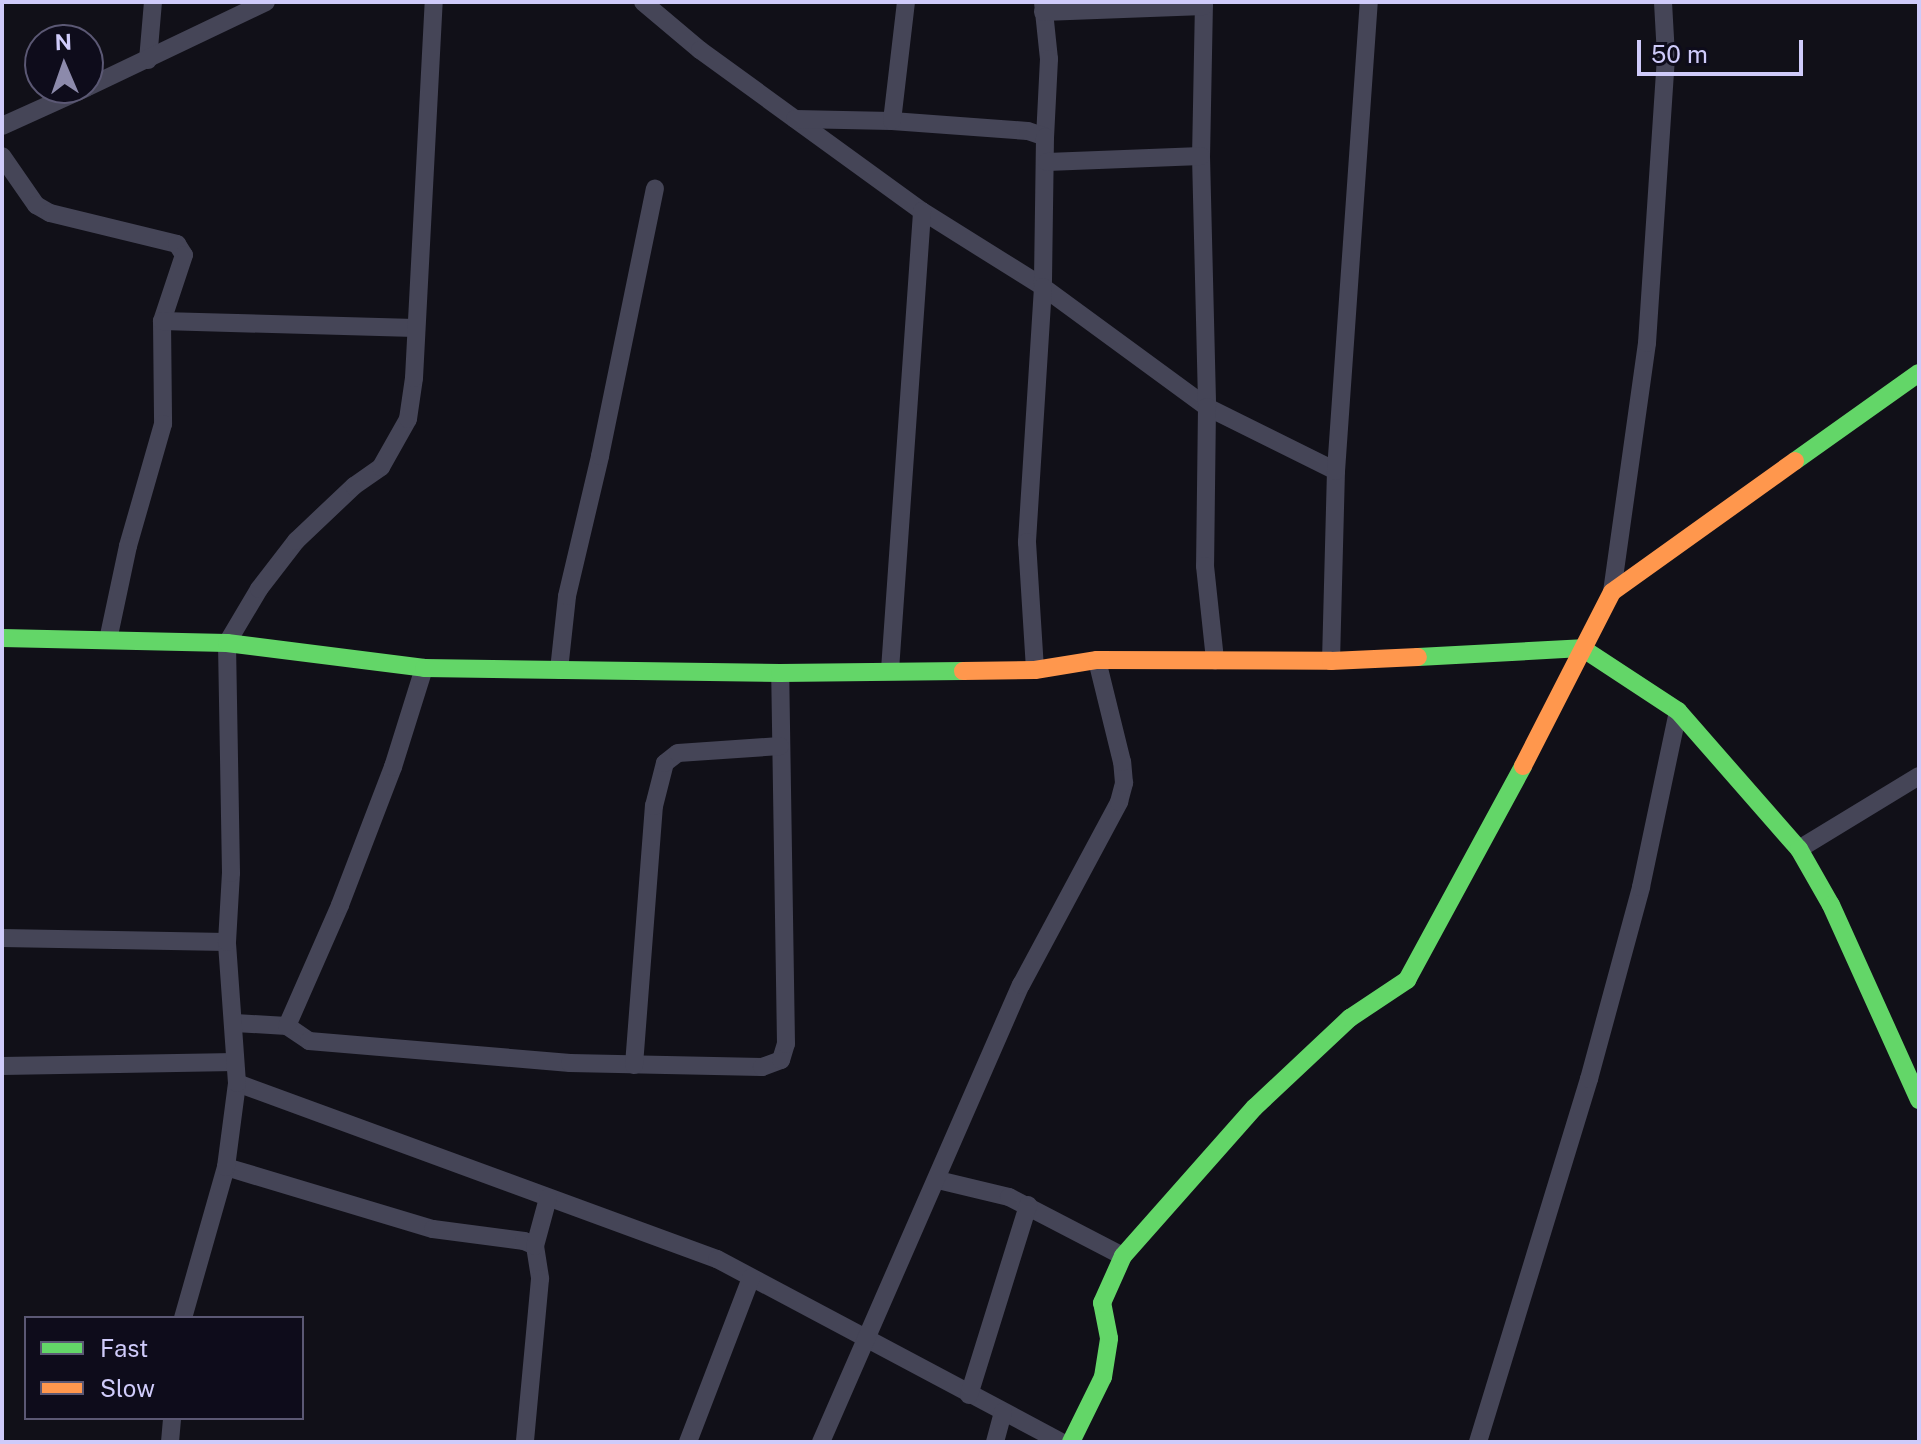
<!DOCTYPE html>
<html>
<head>
<meta charset="utf-8">
<style>
  body { margin:0 }
  #map { position:relative; width:1921px; height:1444px; overflow:hidden; background:#111018; font-family:"Public Sans",sans-serif }
  div>[style] { position:absolute }
  .street>* { height:18px; margin:-9px; padding:0 9px; transform-origin:9px; border-radius:9px; background:#454557 }
  .fast>* { height:18px; margin:-9px; padding:0 9px; transform-origin:9px; border-radius:9px; background:#63d668 }
  .slow>* { height:18px; margin:-9px; padding:0 9px; transform-origin:9px; border-radius:9px; background:#ff974d }
  span { translate:-50% -50%; white-space:nowrap; text-align:center; line-height:1.15; -webkit-text-stroke:6px #0e0c1b; paint-order:stroke }
  .frame { position:absolute; inset:0; border:4px solid #cfcbfa; pointer-events:none }
  .legend { position:absolute; left:24px; top:1316px; width:280px; height:104px; box-sizing:border-box; background:#0e0c1b; border:2px solid #5b5874; margin:0; padding:10px 14px; list-style:none; font-size:24px; color:#cfcbfa }
  .legend li { display:flex; align-items:center; gap:16px; height:40px }
  .legend b { width:40px; border:2px solid #5b5874 }
  .north { position:absolute; left:24px; top:24px; width:80px; height:80px; box-sizing:border-box; background:#0e0c1b; border:2px solid #5b5874; border-radius:50%; rotate:358deg; font-size:22px; font-weight:700; line-height:32px; text-align:center; color:#cfcbfa }
  .north::after { content:''; display:block; margin:auto; width:28px; height:36px; background:#8c8aab; clip-path:polygon(50% 0,100% 100%,50% 72%,0 100%) }
  .scale { position:absolute; left:1637px; top:40px; width:166px; height:36px; box-sizing:border-box; border:4px solid #cfcbfa; border-top:0; padding-left:10px; font-size:24px; line-height:28px; white-space:nowrap; color:#cfcbfa; -webkit-text-stroke:6px #0e0c1b; paint-order:stroke }
</style>
</head>
<body>
<div id="map">
  <div class="street">
    <div style="left:643px;top:2px;width:75px;rotate:40.1deg"></div>
    <div style="left:700px;top:50px;width:274px;rotate:36deg"></div>
    <div style="left:922px;top:211px;width:143px;rotate:32.1deg"></div>
    <div style="left:1043px;top:287px;width:203px;rotate:36.2deg"></div>
    <div style="left:1207px;top:407px;width:144px;rotate:26.4deg"></div>
    <div style="left:1043px;top:2px;width:57px;rotate:84deg"></div>
    <div style="left:1049px;top:59px;width:78px;rotate:92.9deg"></div>
    <div style="left:1204px;top:2px;width:154px;rotate:91.1deg"></div>
    <div style="left:1201px;top:156px;width:251px;rotate:88.6deg"></div>
    <div style="left:1207px;top:407px;width:159px;rotate:90.7deg"></div>
    <div style="left:1205px;top:566px;width:95px;rotate:83.9deg"></div>
    <div style="left:1043px;top:12px;width:161px;rotate:-2.1deg"></div>
    <div style="left:148px;top:60px;width:58px;rotate:-85.1deg"></div>
    <div style="left:88px;top:87px;width:197px;rotate:-25.5deg"></div>
    <div style="left:795px;top:119px;width:97px;rotate:1.2deg"></div>
    <div style="left:892px;top:121px;width:136px;rotate:4.2deg"></div>
    <div style="left:1028px;top:131px;width:18px;rotate:19deg"></div>
    <div style="left:1045px;top:137px;width:150px;rotate:90.8deg"></div>
    <div style="left:1043px;top:287px;width:256px;rotate:93.6deg"></div>
    <div style="left:1027px;top:542px;width:128px;rotate:86.4deg"></div>
    <div style="left:892px;top:121px;width:120px;rotate:-83.3deg"></div>
    <div style="left:2px;top:126px;width:92px;rotate:-24.3deg"></div>
    <div style="left:2px;top:156px;width:60px;rotate:55.2deg"></div>
    <div style="left:36px;top:205px;width:16px;rotate:30deg"></div>
    <div style="left:50px;top:213px;width:131px;rotate:13.7deg"></div>
    <div style="left:177px;top:244px;width:13px;rotate:58deg"></div>
    <div style="left:184px;top:255px;width:70px;rotate:108.4deg"></div>
    <div style="left:162px;top:321px;width:103px;rotate:89.4deg"></div>
    <div style="left:163px;top:424px;width:127px;rotate:106deg"></div>
    <div style="left:128px;top:546px;width:96px;rotate:102deg"></div>
    <div style="left:1047px;top:162px;width:154px;rotate:-2.2deg"></div>
    <div style="left:162px;top:321px;width:253px;rotate:1.6deg"></div>
    <div style="left:1612px;top:592px;width:251px;rotate:-82deg"></div>
    <div style="left:1647px;top:343px;width:288px;rotate:-86.2deg"></div>
    <div style="left:1666px;top:56px;width:54px;rotate:-93.2deg"></div>
    <div style="left:1331px;top:661px;width:190px;rotate:-88.5deg"></div>
    <div style="left:1336px;top:471px;width:470px;rotate:-86deg"></div>
    <div style="left:559px;top:670px;width:74px;rotate:-83.8deg"></div>
    <div style="left:567px;top:596px;width:144px;rotate:-76.7deg"></div>
    <div style="left:600px;top:456px;width:273px;rotate:-78.4deg"></div>
    <div style="left:890px;top:670px;width:460px;rotate:-86deg"></div>
    <div style="left:1799px;top:849px;width:140px;rotate:-31.3deg"></div>
    <div style="left:2px;top:938px;width:225px;rotate:1deg"></div>
    <div style="left:235px;top:1023px;width:52px;rotate:3.3deg"></div>
    <div style="left:287px;top:1026px;width:27px;rotate:34deg"></div>
    <div style="left:309px;top:1041px;width:262px;rotate:4.8deg"></div>
    <div style="left:570px;top:1063px;width:192px;rotate:1.2deg"></div>
    <div style="left:762px;top:1067px;width:20px;rotate:-20deg"></div>
    <div style="left:781px;top:1060px;width:17px;rotate:-73deg"></div>
    <div style="left:786px;top:1044px;width:371px;rotate:-90.9deg"></div>
    <div style="left:287px;top:1026px;width:132px;rotate:-66.3deg"></div>
    <div style="left:340px;top:905px;width:148px;rotate:-69deg"></div>
    <div style="left:393px;top:767px;width:104px;rotate:-72.6deg"></div>
    <div style="left:634px;top:1065px;width:260px;rotate:-85.6deg"></div>
    <div style="left:654px;top:806px;width:44px;rotate:-75.7deg"></div>
    <div style="left:665px;top:763px;width:16px;rotate:-38deg"></div>
    <div style="left:678px;top:753px;width:102px;rotate:-3.9deg"></div>
    <div style="left:2px;top:1066px;width:233px;rotate:-1deg"></div>
    <div style="left:237px;top:1083px;width:511px;rotate:20.14deg"></div>
    <div style="left:717px;top:1259px;width:390px;rotate:28deg"></div>
    <div style="left:226px;top:1167px;width:216px;rotate:16.7deg"></div>
    <div style="left:433px;top:1229px;width:92px;rotate:7.5deg"></div>
    <div style="left:524px;top:1241px;width:12px;rotate:24deg"></div>
    <div style="left:535px;top:1246px;width:33px;rotate:81deg"></div>
    <div style="left:540px;top:1279px;width:164px;rotate:95.3deg"></div>
    <div style="left:938px;top:1180px;width:73px;rotate:13.5deg"></div>
    <div style="left:1009px;top:1197px;width:128px;rotate:27.4deg"></div>
    <div style="left:535px;top:1246px;width:50px;rotate:-74.8deg"></div>
    <div style="left:183px;top:1318px;width:157px;rotate:-74.1deg"></div>
    <div style="left:226px;top:1167px;width:85px;rotate:-82.5deg"></div>
    <div style="left:237px;top:1083px;width:141px;rotate:-94.1deg"></div>
    <div style="left:227px;top:942px;width:69px;rotate:-86.7deg"></div>
    <div style="left:231px;top:873px;width:230px;rotate:-91deg"></div>
    <div style="left:227px;top:643px;width:63px;rotate:-59.3deg"></div>
    <div style="left:259px;top:589px;width:61px;rotate:-52.4deg"></div>
    <div style="left:296px;top:541px;width:80px;rotate:-43.5deg"></div>
    <div style="left:354px;top:486px;width:33px;rotate:-35deg"></div>
    <div style="left:381px;top:467px;width:55px;rotate:-60.6deg"></div>
    <div style="left:408px;top:419px;width:41px;rotate:-81.7deg"></div>
    <div style="left:414px;top:378px;width:377px;rotate:-87deg"></div>
    <div style="left:969px;top:1395px;width:199px;rotate:-72.7deg"></div>
    <div style="left:170px;top:1442px;width:24px;rotate:-85deg"></div>
    <div style="left:688px;top:1442px;width:176px;rotate:-69deg"></div>
    <div style="left:821px;top:1442px;width:499px;rotate:-66.4deg"></div>
    <div style="left:1021px;top:985px;width:208px;rotate:-61.8deg"></div>
    <div style="left:1119px;top:802px;width:20px;rotate:-75deg"></div>
    <div style="left:1124px;top:783px;width:21px;rotate:-95deg"></div>
    <div style="left:1122px;top:762px;width:105px;rotate:-103.8deg"></div>
    <div style="left:995px;top:1442px;width:31px;rotate:-75deg"></div>
    <div style="left:1478px;top:1442px;width:380px;rotate:-73deg"></div>
    <div style="left:1589px;top:1079px;width:199px;rotate:-74.8deg"></div>
    <div style="left:1641px;top:887px;width:180px;rotate:-78.1deg"></div>
  </div>
  <div class="fast">
    <div style="left:1795px;top:461px;width:152px;rotate:-35.4deg"></div>
    <div style="left:2px;top:638px;width:225px;rotate:1.3deg"></div>
    <div style="left:227px;top:643px;width:199px;rotate:7.2deg"></div>
    <div style="left:424px;top:668px;width:356px;rotate:0.8deg"></div>
    <div style="left:780px;top:673px;width:183px;rotate:-0.6deg"></div>
    <div style="left:1418px;top:657px;width:164px;rotate:-3.1deg"></div>
    <div style="left:1582px;top:648px;width:115px;rotate:33.3deg"></div>
    <div style="left:1678px;top:711px;width:184px;rotate:48.8deg"></div>
    <div style="left:1799px;top:849px;width:64px;rotate:60.3deg"></div>
    <div style="left:1831px;top:905px;width:214px;rotate:65.7deg"></div>
    <div style="left:1071px;top:1442px;width:72px;rotate:-63.8deg"></div>
    <div style="left:1103px;top:1377px;width:39px;rotate:-81deg"></div>
    <div style="left:1109px;top:1338px;width:36px;rotate:-101deg"></div>
    <div style="left:1102px;top:1303px;width:51px;rotate:-65.9deg"></div>
    <div style="left:1123px;top:1256px;width:198px;rotate:-48.5deg"></div>
    <div style="left:1254px;top:1108px;width:132px;rotate:-43.2deg"></div>
    <div style="left:1350px;top:1018px;width:69px;rotate:-33.7deg"></div>
    <div style="left:1407px;top:980px;width:243px;rotate:-61.5deg"></div>
  </div>
  <div class="slow">
    <div style="left:963px;top:671px;width:72px;rotate:-0.8deg"></div>
    <div style="left:1035px;top:670px;width:63px;rotate:-9.2deg"></div>
    <div style="left:1097px;top:660px;width:234px;rotate:0.2deg"></div>
    <div style="left:1331px;top:661px;width:87px;rotate:-2.6deg"></div>
    <div style="left:1523px;top:766px;width:195px;rotate:-62.9deg"></div>
    <div style="left:1612px;top:592px;width:225px;rotate:-35.6deg"></div>
  </div>
  <div class="frame"></div>
  <ul class="legend">
  <li><b style="height:10px;background:#63d668"></b>Fast</li>
  <li><b style="height:10px;background:#ff974d"></b>Slow</li>
  </ul>
  <div class="north">N</div>
  <div class="scale">50 m</div>
</div>
</body>
</html>
